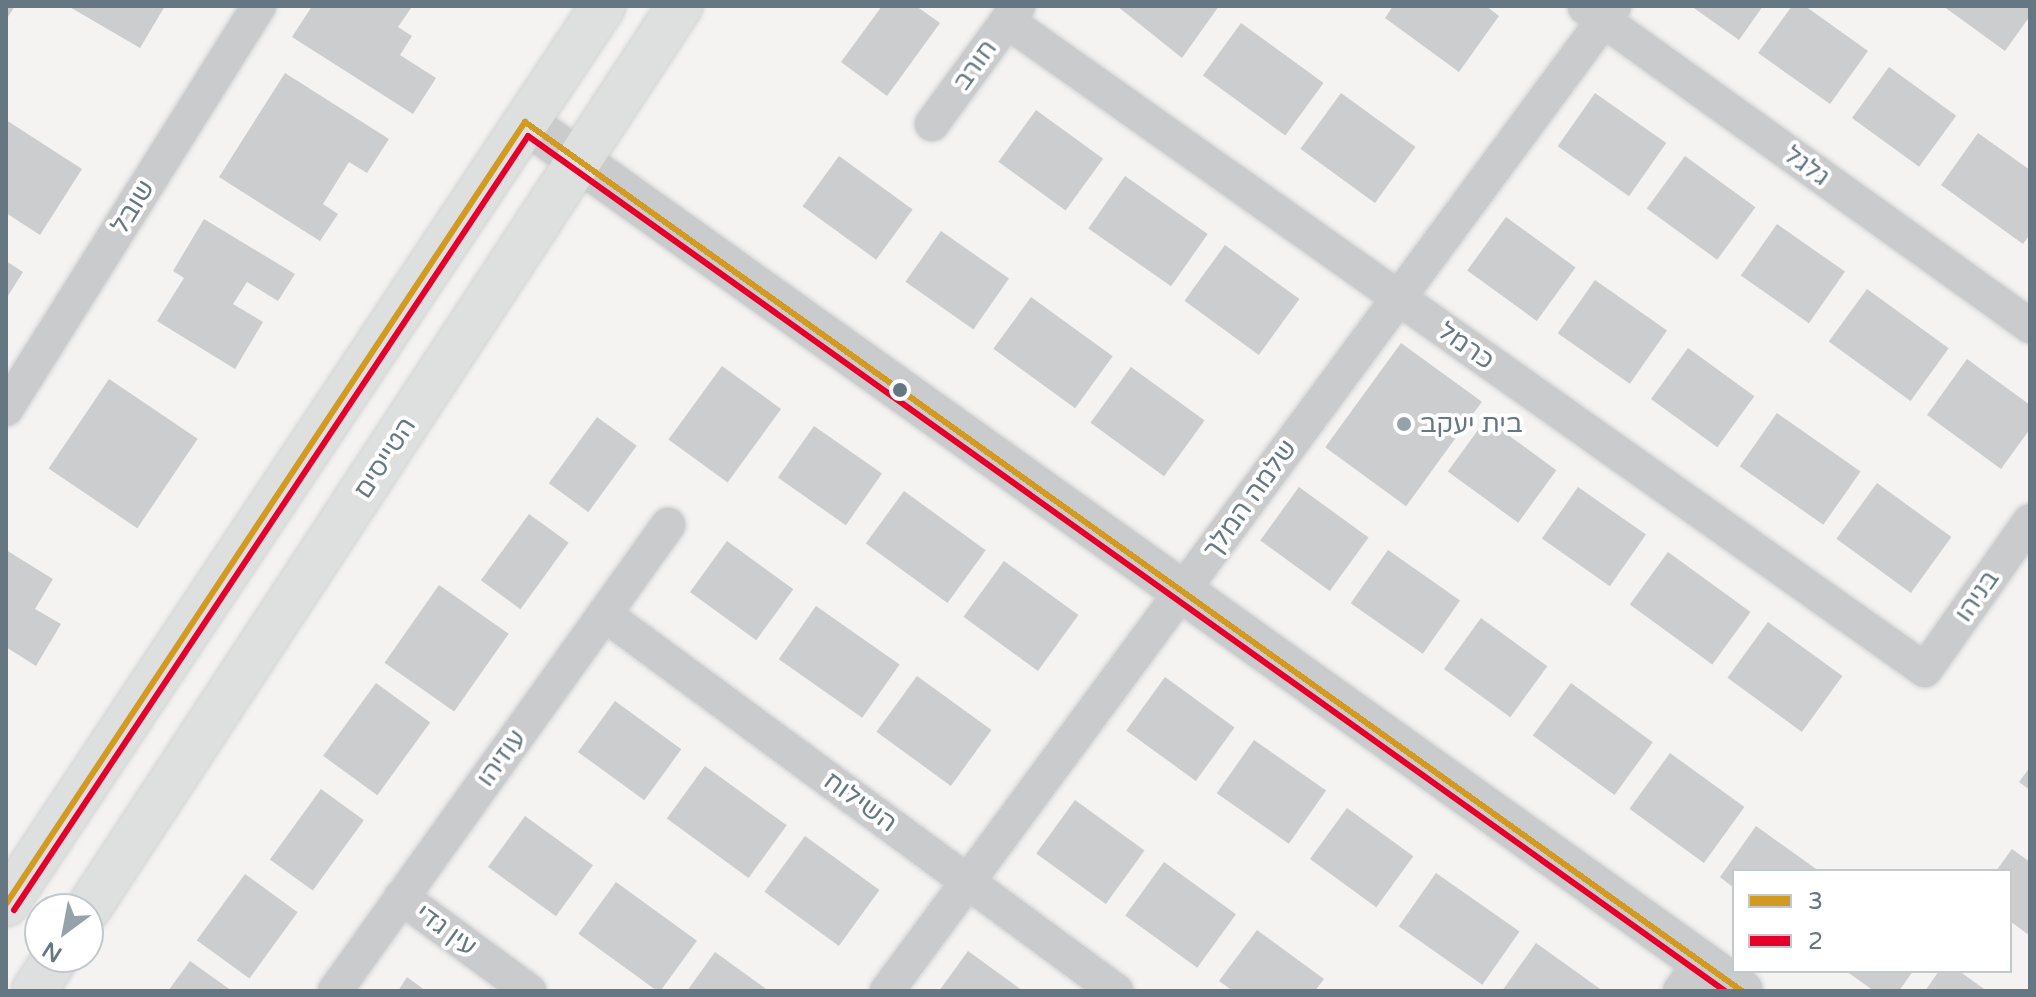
<!DOCTYPE html>
<html>
<head>
<meta charset="utf-8">
<style>
  body { margin:0 }
  #map { position:relative; width:2036px; height:997px; overflow:hidden; background:#f4f3f2; font-family:"Varela Round","Noto Sans Hebrew",sans-serif }
  div>[style] { position:absolute }
  .building>* { inset:0; background:#cccdce; transform-origin:0 0 }
  .roads { filter:drop-shadow(0 0 2px #d0d1d2) drop-shadow(0 0 2px #d0d1d2) }
  .minor>* { height:34px; margin:-17px; padding:0 17px; transform-origin:17px; border-radius:17px; background:#cacbcc }
  .tertiary>* { height:42px; margin:-21px; padding:0 21px; transform-origin:21px; border-radius:21px; background:#cacbcc }
  .secondary>* { height:44px; margin:-22px; padding:0 22px; transform-origin:22px; border-radius:22px; background:#dedfdf }
  .bus-1>* { height:6px; margin:-3px; padding:0 3px; transform-origin:3px; border-radius:3px; background:#d29a20 }
  .bus-2>* { height:6px; margin:-3px; padding:0 3px; transform-origin:3px; border-radius:3px; background:#e4002b }
  .dots>* { width:22px; height:22px; translate:-50% -50%; box-sizing:border-box; border:4px solid #fff; border-radius:50% }
  span { translate:-50% -50%; white-space:nowrap; text-align:center; line-height:1.15; -webkit-text-stroke:8px #fff; paint-order:stroke }
  .street-label { font-size:26px; color:#647782 }
  .poi-label { font-size:26px; color:#647782 }
  .left { translate:0 -50%; text-align:left }
  .frame { position:absolute; inset:0; border:8px solid #647782; pointer-events:none }
  .legend { position:absolute; left:1732px; top:869px; width:280px; height:104px; box-sizing:border-box; background:#fff; border:2px solid #c1c9cd; margin:0; padding:10px 14px; list-style:none; font-size:24px; color:#647782 }
  .legend li { display:flex; align-items:center; gap:16px; height:40px }
  .legend b { width:40px; border:2px solid #c1c9cd }
  .north { position:absolute; left:24px; top:893px; width:80px; height:80px; box-sizing:border-box; background:#fff; border:2px solid #c1c9cd; border-radius:50%; rotate:212deg; font-size:22px; font-weight:700; line-height:32px; text-align:center; color:#647782 }
  .north::after { content:''; display:block; margin:auto; width:28px; height:36px; background:#96a2a9; clip-path:polygon(50% 0,100% 100%,50% 72%,0 100%) }
</style>
</head>
<body>
<div id="map">
  <div class="building">
    <div style="clip-path:polygon(6px 6px,15px 6px,6px 20px)"></div>
    <div style="clip-path:polygon(68px 6px,165px 6px,140px 48px)"></div>
    <div style="clip-path:polygon(312px 6px,411px 8px,398px 27px,412px 36px,400px 55px,436px 78px,413px 114px,292px 37px)"></div>
    <div style="clip-path:polygon(882px 6px,916px 6px,940px 23px,887px 96px,841px 62px)"></div>
    <div style="clip-path:polygon(1117px 6px,1219px 6px,1182px 58px)"></div>
    <div style="clip-path:polygon(1393px 6px,1486px 6px,1499px 16px,1459px 72px,1385px 18px)"></div>
    <div style="clip-path:polygon(1691px 6px,1763px 6px,1739px 40px)"></div>
    <div style="clip-path:polygon(1792px 6px,1805px 6px,1868px 51px,1830px 104px,1758px 53px)"></div>
    <div style="clip-path:polygon(1943px 6px,2030px 6px,2030px 16px,2005px 51px)"></div>
    <div style="left:1241px;top:23px;width:102px;height:65px;rotate:36deg"></div>
    <div style="left:1889px;top:67px;width:83px;height:63px;rotate:36deg"></div>
    <div style="clip-path:polygon(285px 73px,389px 139px,367px 173px,349px 162px,323px 204px,338px 214px,320px 241px,219px 177px)"></div>
    <div style="left:1341px;top:93px;width:92px;height:69px;rotate:36deg"></div>
    <div style="left:1595px;top:93px;width:87px;height:65px;rotate:35deg"></div>
    <div style="left:1036px;top:110px;width:83px;height:64px;rotate:36deg"></div>
    <div style="clip-path:polygon(6px 120px,82px 169px,40px 235px,6px 213px)"></div>
    <div style="clip-path:polygon(1978px 133px,2030px 170px,2030px 234px,2023px 244px,1941px 185px)"></div>
    <div style="left:839px;top:156px;width:91px;height:62px;rotate:36deg"></div>
    <div style="left:1685px;top:156px;width:87px;height:65px;rotate:36deg"></div>
    <div style="left:1125px;top:176px;width:101px;height:64px;rotate:35deg"></div>
    <div style="left:1506px;top:217px;width:86px;height:66px;rotate:36deg"></div>
    <div style="clip-path:polygon(204px 219px,295px 274px,278px 301px,247px 282px,233px 304px,263px 322px,235px 369px,157px 321px,184px 278px,173px 271px)"></div>
    <div style="left:1777px;top:224px;width:83px;height:63px;rotate:35deg"></div>
    <div style="left:941px;top:231px;width:83px;height:62px;rotate:35deg"></div>
    <div style="left:1225px;top:245px;width:92px;height:69px;rotate:36deg"></div>
    <div style="clip-path:polygon(6px 261px,23px 272px,6px 299px)"></div>
    <div style="left:1595px;top:280px;width:88px;height:65px;rotate:35deg"></div>
    <div style="left:1867px;top:289px;width:101px;height:65px;rotate:36deg"></div>
    <div style="left:1031px;top:297px;width:101px;height:64px;rotate:36deg"></div>
    <div style="left:1401px;top:343px;width:100px;height:129px;rotate:36deg"></div>
    <div style="left:1688px;top:348px;width:82px;height:63px;rotate:36deg"></div>
    <div style="clip-path:polygon(1967px 359px,2030px 405px,2030px 429px,2001px 469px,1927px 415px)"></div>
    <div style="left:722px;top:366px;width:73px;height:91px;rotate:36deg"></div>
    <div style="left:1131px;top:367px;width:91px;height:69px;rotate:36deg"></div>
    <div style="left:109px;top:379px;width:107px;height:108px;rotate:34deg"></div>
    <div style="left:1777px;top:413px;width:102px;height:65px;rotate:35deg"></div>
    <div style="left:597px;top:417px;width:49px;height:82px;rotate:36deg"></div>
    <div style="left:1486px;top:419px;width:87px;height:65px;rotate:36deg"></div>
    <div style="left:814px;top:426px;width:83px;height:63px;rotate:35deg"></div>
    <div style="left:1877px;top:483px;width:92px;height:69px;rotate:36deg"></div>
    <div style="left:1299px;top:487px;width:86px;height:66px;rotate:36deg"></div>
    <div style="left:1578px;top:487px;width:83px;height:63px;rotate:35deg"></div>
    <div style="left:904px;top:491px;width:101px;height:65px;rotate:36deg"></div>
    <div style="left:529px;top:514px;width:49px;height:82px;rotate:36deg"></div>
    <div style="left:727px;top:541px;width:82px;height:63px;rotate:36deg"></div>
    <div style="clip-path:polygon(6px 550px,53px 579px,35px 609px,61px 624px,36px 666px,6px 647px)"></div>
    <div style="left:1388px;top:550px;width:88px;height:65px;rotate:35deg"></div>
    <div style="left:1668px;top:552px;width:102px;height:65px;rotate:36deg"></div>
    <div style="left:1004px;top:561px;width:92px;height:69px;rotate:36deg"></div>
    <div style="left:439px;top:585px;width:85px;height:95px;rotate:35deg"></div>
    <div style="left:816px;top:606px;width:102px;height:65px;rotate:35deg"></div>
    <div style="left:1481px;top:618px;width:82px;height:63px;rotate:36deg"></div>
    <div style="left:1768px;top:622px;width:92px;height:69px;rotate:36deg"></div>
    <div style="left:917px;top:676px;width:92px;height:69px;rotate:36deg"></div>
    <div style="left:1165px;top:677px;width:86px;height:66px;rotate:36deg"></div>
    <div style="left:376px;top:683px;width:67px;height:90px;rotate:36deg"></div>
    <div style="left:1571px;top:683px;width:101px;height:65px;rotate:36deg"></div>
    <div style="left:615px;top:701px;width:82px;height:63px;rotate:36deg"></div>
    <div style="left:1254px;top:740px;width:88px;height:65px;rotate:35deg"></div>
    <div style="left:1670px;top:753px;width:92px;height:69px;rotate:36deg"></div>
    <div style="left:705px;top:766px;width:101px;height:65px;rotate:36deg"></div>
    <div style="clip-path:polygon(2030px 767px,2030px 790px,2019px 782px)"></div>
    <div style="left:321px;top:789px;width:53px;height:87px;rotate:36deg"></div>
    <div style="left:1075px;top:800px;width:86px;height:66px;rotate:36deg"></div>
    <div style="left:1347px;top:808px;width:82px;height:63px;rotate:36deg"></div>
    <div style="left:525px;top:816px;width:84px;height:63px;rotate:36deg"></div>
    <div style="clip-path:polygon(1756px 826px,1819px 871px,1734px 871px,1734px 888px,1720px 877px)"></div>
    <div style="left:805px;top:836px;width:92px;height:69px;rotate:36deg"></div>
    <div style="clip-path:polygon(2012px 849px,2030px 862px,2030px 936px,2010px 921px,2010px 871px,1996px 871px)"></div>
    <div style="left:1164px;top:862px;width:89px;height:66px;rotate:36deg"></div>
    <div style="left:1436px;top:873px;width:102px;height:65px;rotate:35deg"></div>
    <div style="left:245px;top:874px;width:65px;height:82px;rotate:36deg"></div>
    <div style="left:616px;top:882px;width:100px;height:64px;rotate:36deg"></div>
    <div style="clip-path:polygon(1257px 930px,1324px 979px,1315px 991px,1233px 991px,1219px 981px)"></div>
    <div style="clip-path:polygon(1536px 943px,1603px 991px,1502px 991px)"></div>
    <div style="clip-path:polygon(968px 951px,1023px 991px,939px 991px)"></div>
    <div style="clip-path:polygon(715px 952px,769px 991px,687px 991px)"></div>
    <div style="clip-path:polygon(190px 961px,232px 991px,168px 991px)"></div>
    <div style="clip-path:polygon(1846px 971px,1913px 971px,1899px 991px,1874px 991px)"></div>
    <div style="clip-path:polygon(1939px 971px,1959px 971px,1987px 991px,1925px 991px)"></div>
    <div style="clip-path:polygon(407px 977px,426px 991px,398px 991px)"></div>
  </div>
  <div class="roads">
    <div class="minor">
      <div style="left:1585px;top:7px;width:548px;rotate:35.63deg"></div>
      <div style="left:1007px;top:21px;width:1124px;rotate:35.26deg"></div>
      <div style="left:1925px;top:670px;width:182px;rotate:-54.8deg"></div>
      <div style="left:932px;top:124px;width:146px;rotate:-53.9deg"></div>
      <div style="left:6px;top:409px;width:476px;rotate:-57.9deg"></div>
      <div style="left:604px;top:614px;width:636px;rotate:36.37deg"></div>
      <div style="left:401px;top:897px;width:159px;rotate:36.3deg"></div>
      <div style="left:335px;top:991px;width:573px;rotate:-54.45deg"></div>
      <div style="left:887px;top:991px;width:1224px;rotate:-53.57deg"></div>
      <div style="left:1680px;top:991px;width:36px;rotate:-54deg"></div>
    </div>
    <div class="tertiary">
      <div style="left:525px;top:122px;width:1495px;rotate:35.53deg"></div>
    </div>
    <div class="secondary">
      <div style="left:6px;top:904px;width:1078px;rotate:-56.38deg"></div>
      <div style="left:88px;top:909px;width:1080px;rotate:-56.75deg"></div>
      <div style="left:34px;top:991px;width:40px;rotate:-57.1deg"></div>
    </div>
  </div>
  <div class="bus-1">
    <div style="left:525px;top:122px;width:1495px;rotate:35.53deg"></div>
    <div style="left:6px;top:904px;width:939px;rotate:-56.43deg"></div>
  </div>
  <div class="bus-2">
    <div style="left:14px;top:910px;width:929px;rotate:-56.41deg"></div>
    <div style="left:528px;top:136px;width:1471px;rotate:35.54deg"></div>
  </div>
  <div class="dots">
    <div style="left:900px;top:390px;background:#647782"></div>
    <div style="left:1404px;top:424px;background:#96a2a9"></div>
  </div>
  <div class="street-label">
    <span style="left:975px;top:65px;rotate:-54deg">חורב</span>
    <span style="left:1807px;top:166px;rotate:36deg">גלגל</span>
    <span style="left:133px;top:207px;rotate:-58deg">שובל</span>
    <span style="left:1466px;top:346px;rotate:35deg">כרמל</span>
    <span style="left:385px;top:458px;rotate:-57deg">הטייסים</span>
    <span style="left:1250px;top:499px;rotate:-54deg">שלמה המלך</span>
    <span style="left:1977px;top:596px;rotate:-55deg">בניהו</span>
    <span style="left:501px;top:758px;rotate:-54deg">עוזיהו</span>
    <span style="left:860px;top:802px;rotate:36deg">השילוח</span>
    <span style="left:446px;top:930px;rotate:36deg">עין גדי</span>
  </div>
  <div class="poi-label">
    <span class="left" style="left:1420px;top:424px">בית יעקב</span>
  </div>
  <div class="frame"></div>
  <ul class="legend">
  <li><b style="height:10px;background:#d29a20"></b>3</li>
  <li><b style="height:10px;background:#e4002b"></b>2</li>
  </ul>
  <div class="north">N</div>
</div>
</body>
</html>
